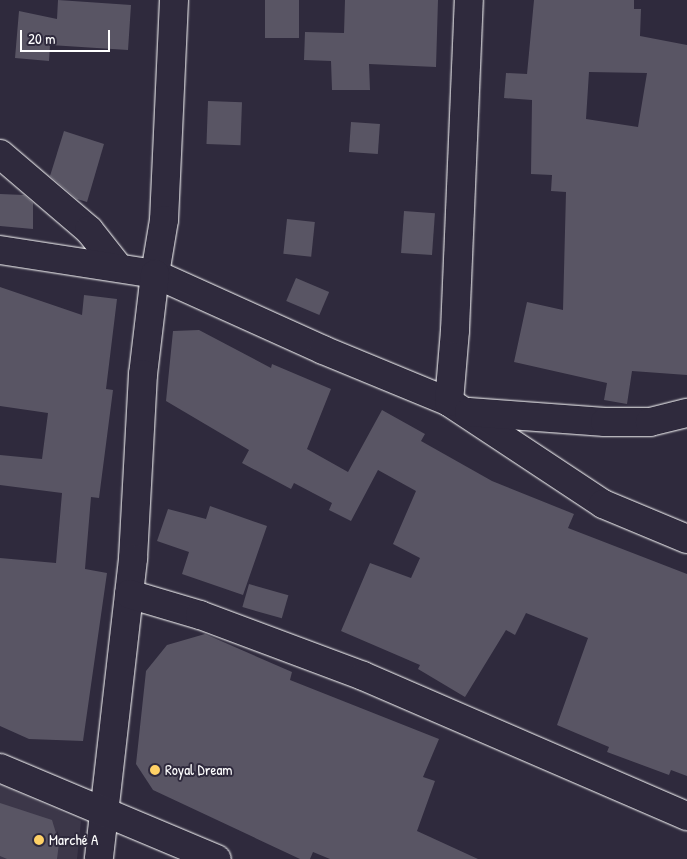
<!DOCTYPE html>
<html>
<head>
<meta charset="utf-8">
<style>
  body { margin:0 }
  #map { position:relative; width:687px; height:859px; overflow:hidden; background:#2f2a3d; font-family:"Patrick Hand",sans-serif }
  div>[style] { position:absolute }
  .built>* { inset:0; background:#3c3749 }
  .building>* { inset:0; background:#595564; transform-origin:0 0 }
  .roads { filter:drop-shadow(0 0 1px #fff) drop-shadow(0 0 1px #fff) }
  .minor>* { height:28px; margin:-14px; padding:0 14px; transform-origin:14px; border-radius:14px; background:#2f2a3d }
  .tertiary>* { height:28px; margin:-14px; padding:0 14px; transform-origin:14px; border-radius:14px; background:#2f2a3d }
  .dots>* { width:14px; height:14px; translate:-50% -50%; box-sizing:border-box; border:2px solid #2f2a3d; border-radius:50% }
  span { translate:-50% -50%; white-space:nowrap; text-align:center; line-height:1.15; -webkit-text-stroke:4px #2f2a3d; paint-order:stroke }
  .poi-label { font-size:15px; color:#fff }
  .left { translate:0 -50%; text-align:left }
  .scale { position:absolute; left:20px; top:30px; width:90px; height:22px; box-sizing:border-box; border:2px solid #fff; border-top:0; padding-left:6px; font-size:15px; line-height:18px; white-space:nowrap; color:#fff; -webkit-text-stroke:4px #2f2a3d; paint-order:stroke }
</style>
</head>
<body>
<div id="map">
  <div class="built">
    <div style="clip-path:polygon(0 784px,81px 821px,77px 859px,0 859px)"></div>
  </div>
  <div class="building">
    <div style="clip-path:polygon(58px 0,131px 5px,128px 50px,50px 45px,49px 61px,15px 58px,19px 11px,57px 19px)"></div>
    <div style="left:265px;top:0;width:34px;height:38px"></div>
    <div style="clip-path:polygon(345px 0,438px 0,436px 67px,369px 64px,370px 90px,332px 90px,331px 61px,304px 60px,305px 32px,344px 33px)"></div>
    <div style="clip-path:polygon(evenodd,534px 0,634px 0,634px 9px,641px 9px,640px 36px,687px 45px,687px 375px,632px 371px,627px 404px,604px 400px,607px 383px,514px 362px,527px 302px,563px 310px,566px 192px,551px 191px,552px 175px,531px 174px,532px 100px,504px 98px,506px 73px,527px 74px,534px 0,589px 72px,647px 73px,638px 127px,586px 119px,589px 72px)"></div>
    <div style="left:208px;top:101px;width:34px;height:43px;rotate:2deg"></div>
    <div style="left:351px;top:122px;width:29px;height:30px;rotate:4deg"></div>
    <div style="clip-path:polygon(64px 131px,104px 144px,87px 202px,77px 199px,50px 176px)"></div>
    <div style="clip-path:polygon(0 194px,24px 195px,33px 203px,33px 229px,0 226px)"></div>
    <div style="left:404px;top:211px;width:31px;height:42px;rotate:4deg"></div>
    <div style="left:287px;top:219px;width:28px;height:35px;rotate:6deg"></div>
    <div style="left:296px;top:278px;width:36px;height:25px;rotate:23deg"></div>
    <div style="clip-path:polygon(0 287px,82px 315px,84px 295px,117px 299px,106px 389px,113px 390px,99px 498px,91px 497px,85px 569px,107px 573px,83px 741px,29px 739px,0 726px,0 558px,56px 563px,62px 493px,0 485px,0 455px,42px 459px,48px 413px,0 406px)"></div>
    <div style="clip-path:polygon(199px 330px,271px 368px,272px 364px,331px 389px,307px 449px,348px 472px,382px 410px,425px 434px,421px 441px,492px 481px,574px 514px,568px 528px,687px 574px,687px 776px,671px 770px,669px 775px,607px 752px,609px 747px,557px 725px,588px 638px,526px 613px,515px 635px,506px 630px,465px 697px,418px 669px,420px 665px,341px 631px,370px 563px,411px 578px,420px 558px,393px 544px,416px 491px,378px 470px,351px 521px,329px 510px,332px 503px,294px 483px,291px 489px,242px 463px,249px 450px,166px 401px,173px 331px)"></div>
    <div style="clip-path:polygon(210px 506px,267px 526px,243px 595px,182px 574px,189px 552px,157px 541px,168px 509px,206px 519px)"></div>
    <div style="left:249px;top:584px;width:41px;height:24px;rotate:16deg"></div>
    <div style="clip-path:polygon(205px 634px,292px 672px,290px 680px,439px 739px,423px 777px,435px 781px,417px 831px,478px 859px,330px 859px,313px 852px,310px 859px,300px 859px,153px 790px,136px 764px,146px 671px,167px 645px)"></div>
    <div style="clip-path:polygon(0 803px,52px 820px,59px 843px,57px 859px,7px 859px,0 856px)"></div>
  </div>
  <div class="roads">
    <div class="minor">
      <div style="left:174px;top:0;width:220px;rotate:92.6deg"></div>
      <div style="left:164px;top:220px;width:55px;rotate:99.5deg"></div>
      <div style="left:155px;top:274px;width:184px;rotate:24.3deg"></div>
      <div style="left:323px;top:350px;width:136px;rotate:22.4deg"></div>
      <div style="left:449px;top:402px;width:185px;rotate:33.5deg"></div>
      <div style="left:603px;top:504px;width:91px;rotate:22.6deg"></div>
      <div style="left:0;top:154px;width:117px;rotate:40.5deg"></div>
      <div style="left:89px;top:230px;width:48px;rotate:51.7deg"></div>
      <div style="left:449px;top:402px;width:72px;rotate:-85.2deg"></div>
      <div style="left:455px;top:330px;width:330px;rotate:-87.6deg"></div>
      <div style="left:469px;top:412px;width:136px;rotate:4.2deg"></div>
      <div style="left:605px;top:422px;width:45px"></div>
      <div style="left:650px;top:422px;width:38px;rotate:-14deg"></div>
    </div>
    <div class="tertiary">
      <div style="left:0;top:250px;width:157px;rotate:8.8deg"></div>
      <div style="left:155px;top:274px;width:101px;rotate:96.8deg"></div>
      <div style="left:143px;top:374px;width:185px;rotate:93.1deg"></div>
      <div style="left:133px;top:559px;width:302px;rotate:96.5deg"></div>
      <div style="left:129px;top:594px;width:74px;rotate:16.5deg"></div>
      <div style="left:200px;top:615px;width:174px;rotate:20.5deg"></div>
      <div style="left:363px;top:676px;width:353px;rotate:23.4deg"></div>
      <div style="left:0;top:768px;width:235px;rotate:22.8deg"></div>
    </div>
  </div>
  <div class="dots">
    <div style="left:155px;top:770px;background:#ffd166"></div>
    <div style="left:39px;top:840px;background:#ffd166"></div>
  </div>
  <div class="poi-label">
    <span class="left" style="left:165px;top:770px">Royal Dream</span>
    <span class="left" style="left:49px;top:840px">Marché A</span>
  </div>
  <div class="scale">20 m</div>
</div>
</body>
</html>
